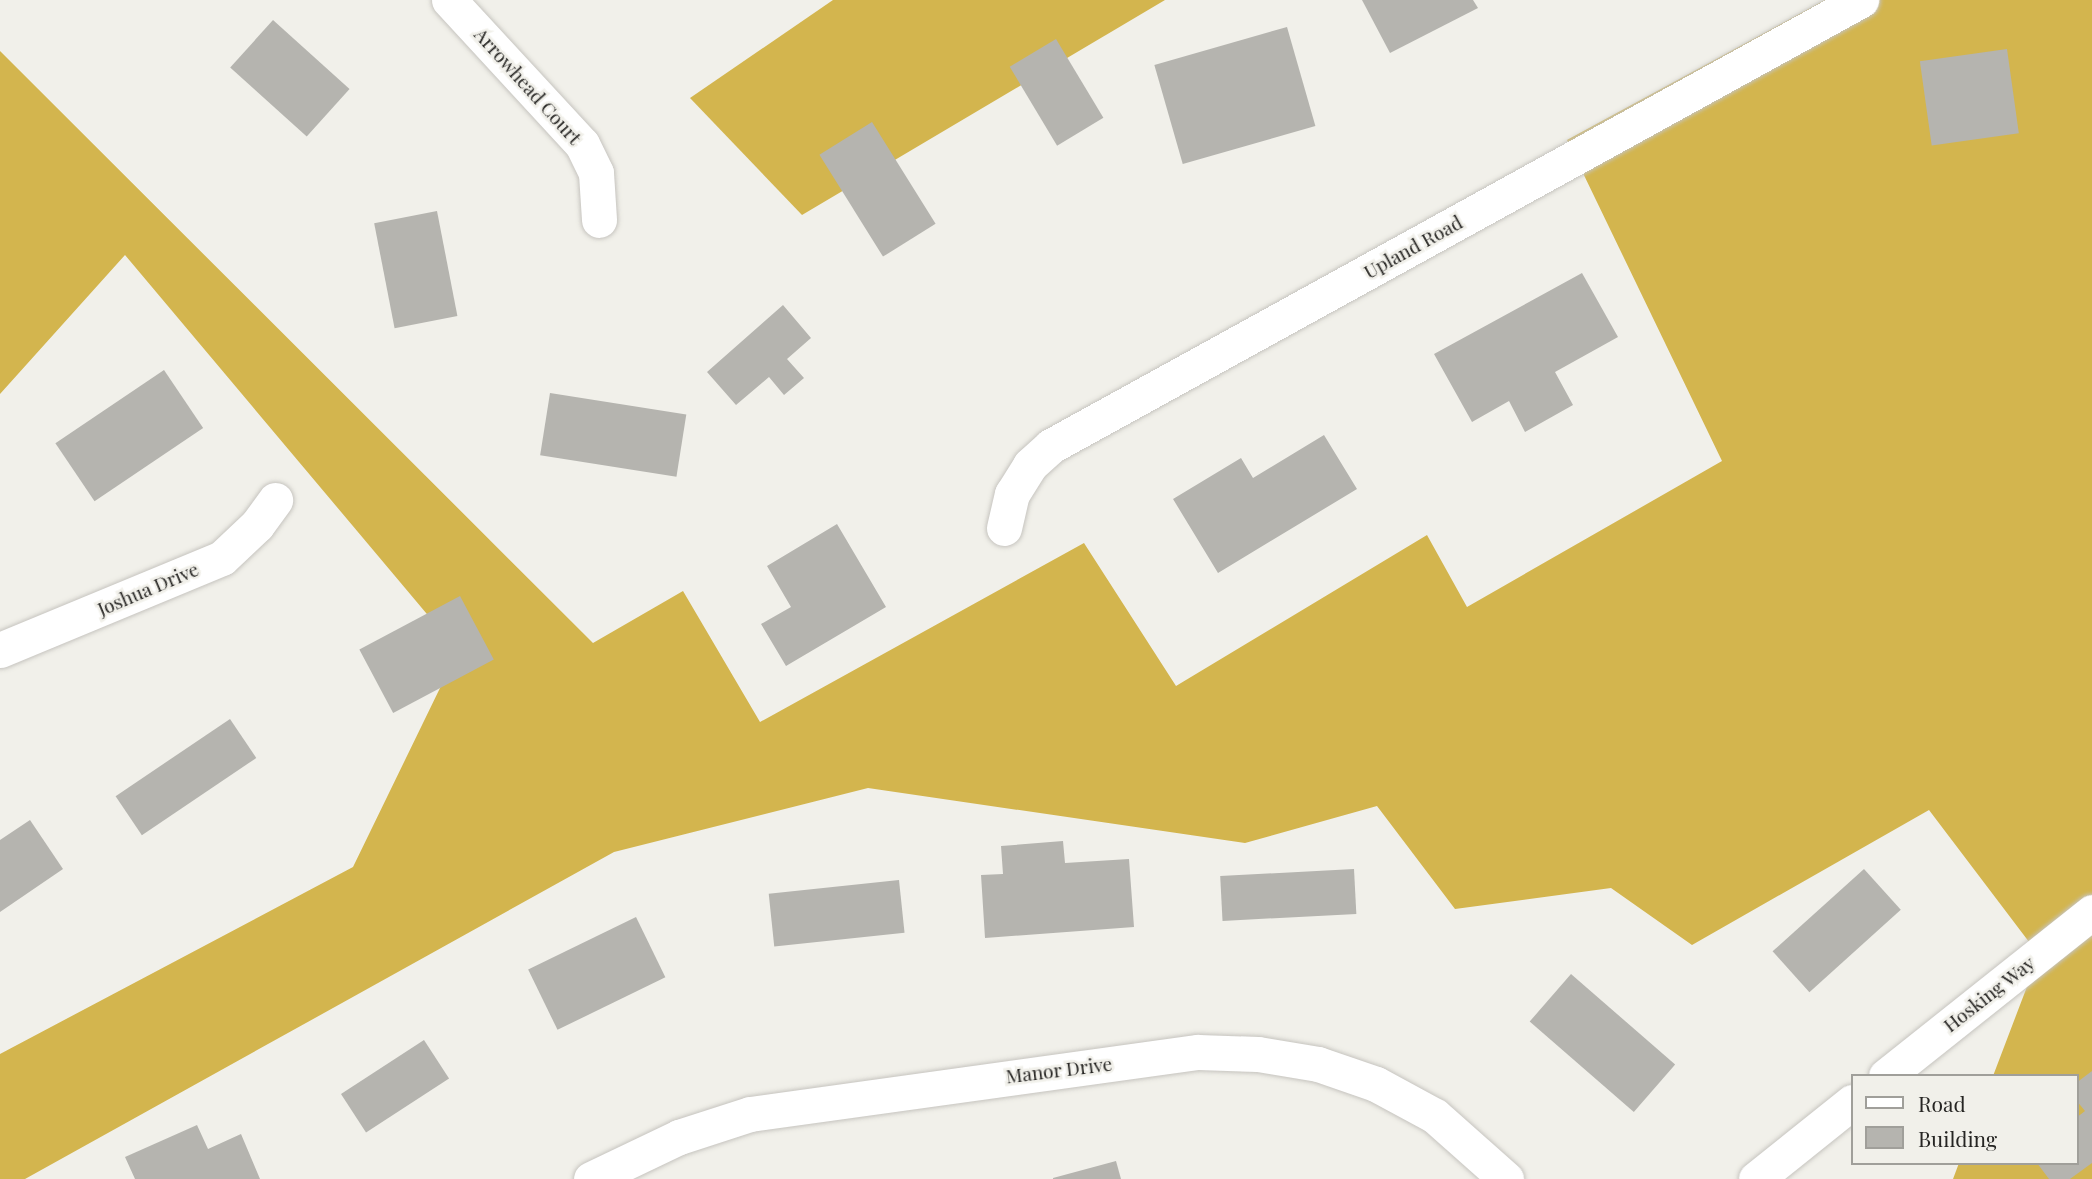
<!DOCTYPE html>
<html>
<head>
<meta charset="utf-8">
<style>
  body { margin:0 }
  #map { position:relative; width:2092px; height:1179px; overflow:hidden; background:#f1f0ea; font-family:"Playfair Display",serif }
  div>[style] { position:absolute }
  .forest>* { inset:0; background:#d3b54e }
  .building>* { inset:0; background:#b5b4af; transform-origin:0 0 }
  .roads { filter:drop-shadow(0 0 2px #c6c4bf) drop-shadow(0 0 2px #c6c4bf) }
  .minor>* { height:35px; margin:-17.5px; padding:0 17.5px; transform-origin:17.5px; border-radius:17.5px; background:#fff }
  span { translate:-50% -50%; white-space:nowrap; text-align:center; line-height:1.15; -webkit-text-stroke:5px #f1f0ea; paint-order:stroke }
  .street-label { font-size:19px; color:#262523 }
  .legend { position:absolute; left:1851px; top:1074px; width:228px; height:91px; box-sizing:border-box; background:#f1f0ea; border:2px solid #a09f9a; margin:0; padding:9px 12px; list-style:none; font-size:21px; color:#262523 }
  .legend li { display:flex; align-items:center; gap:14px; height:35px }
  .legend b { width:35px; border:2px solid #a09f9a }
</style>
</head>
<body>
<div id="map">
  <div class="forest">
    <div style="clip-path:polygon(833px 0,1165px 0,802px 215px,690px 98px)"></div>
    <div style="clip-path:polygon(1825px 0,2092px 0,2092px 1179px,1953px 1179px,1959px 1163px,2076px 1163px,2076px 1076px,1993px 1076px,2039px 955px,1929px 810px,1692px 945px,1611px 888px,1455px 909px,1377px 806px,1245px 843px,868px 788px,614px 852px,25px 1179px,0 1179px,0 1054px,353px 867px,458px 651px,125px 255px,0 394px,0 51px,593px 643px,683px 591px,760px 722px,1084px 543px,1176px 686px,1427px 535px,1467px 607px,1722px 461px,1567px 140px)"></div>
  </div>
  <div class="building">
    <div style="clip-path:polygon(1362px 0,1473px 0,1478px 8px,1390px 53px)"></div>
    <div style="left:273px;top:20px;width:103px;height:64px;rotate:42deg"></div>
    <div style="left:1287px;top:27px;width:103px;height:138px;rotate:74deg"></div>
    <div style="left:1056px;top:39px;width:92px;height:54px;rotate:59deg"></div>
    <div style="left:2007px;top:49px;width:85px;height:88px;rotate:82deg"></div>
    <div style="left:872px;top:122px;width:120px;height:62px;rotate:58deg"></div>
    <div style="left:437px;top:211px;width:107px;height:64px;rotate:79deg"></div>
    <div style="clip-path:polygon(1582px 273px,1618px 337px,1555px 372px,1573px 405px,1525px 432px,1509px 401px,1472px 422px,1434px 354px)"></div>
    <div style="clip-path:polygon(783px 305px,811px 338px,787px 359px,804px 378px,784px 395px,769px 377px,736px 405px,707px 372px)"></div>
    <div style="left:164px;top:370px;width:70px;height:131px;rotate:56deg"></div>
    <div style="left:550px;top:393px;width:138px;height:63px;rotate:9deg"></div>
    <div style="clip-path:polygon(1324px 435px,1357px 489px,1218px 573px,1173px 499px,1241px 458px,1253px 478px)"></div>
    <div style="clip-path:polygon(837px 524px,886px 607px,786px 666px,761px 624px,791px 607px,767px 566px)"></div>
    <div style="left:460px;top:596px;width:72px;height:114px;rotate:62deg"></div>
    <div style="left:230px;top:719px;width:47px;height:138px;rotate:56deg"></div>
    <div style="clip-path:polygon(30px 820px,63px 869px,0 912px,0 840px)"></div>
    <div style="clip-path:polygon(1063px 841px,1065px 863px,1129px 859px,1134px 927px,985px 938px,981px 875px,1003px 874px,1001px 846px)"></div>
    <div style="left:1354px;top:869px;width:45px;height:134px;rotate:87deg"></div>
    <div style="left:1864px;top:869px;width:55px;height:123px;rotate:48deg"></div>
    <div style="left:899px;top:880px;width:53px;height:131px;rotate:84deg"></div>
    <div style="left:636px;top:917px;width:67px;height:120px;rotate:64deg"></div>
    <div style="left:1571px;top:974px;width:138px;height:63px;rotate:41deg"></div>
    <div style="left:424px;top:1040px;width:46px;height:99px;rotate:57deg"></div>
    <div style="clip-path:polygon(2092px 1071px,2092px 1163px,2070px 1179px,2049px 1179px,2037px 1163px,2076px 1163px,2076px 1118px,2085px 1111px,2076px 1100px,2076px 1083px)"></div>
    <div style="clip-path:polygon(197px 1125px,208px 1149px,241px 1134px,260px 1179px,135px 1179px,125px 1157px)"></div>
    <div style="clip-path:polygon(1116px 1161px,1121px 1179px,1053px 1179px,1053px 1178px)"></div>
  </div>
  <div class="roads">
    <div class="minor">
      <div style="left:449px;top:0;width:196px;rotate:47.3deg"></div>
      <div style="left:582px;top:144px;width:32px;rotate:64deg"></div>
      <div style="left:596px;top:173px;width:47px;rotate:86.3deg"></div>
      <div style="left:1004px;top:528px;width:35px;rotate:-77deg"></div>
      <div style="left:1012px;top:494px;width:34px;rotate:-58deg"></div>
      <div style="left:1030px;top:465px;width:28px;rotate:-42deg"></div>
      <div style="left:1051px;top:446px;width:925px;rotate:-28.84deg"></div>
      <div style="left:0;top:650px;width:240px;rotate:-22.5deg"></div>
      <div style="left:222px;top:558px;width:48px;rotate:-43.3deg"></div>
      <div style="left:257px;top:525px;width:31px;rotate:-54deg"></div>
      <div style="left:1886px;top:1076px;width:263px;rotate:-38.5deg"></div>
      <div style="left:591px;top:1179px;width:98px;rotate:-25.5deg"></div>
      <div style="left:679px;top:1137px;width:75px;rotate:-17.9deg"></div>
      <div style="left:750px;top:1114px;width:452px;rotate:-7.9deg"></div>
      <div style="left:1198px;top:1052px;width:60px;rotate:1.9deg"></div>
      <div style="left:1258px;top:1054px;width:61px;rotate:9.5deg"></div>
      <div style="left:1318px;top:1064px;width:61px;rotate:19deg"></div>
      <div style="left:1376px;top:1084px;width:67px;rotate:28.5deg"></div>
      <div style="left:1435px;top:1116px;width:95px;rotate:41.6deg"></div>
      <div style="left:1756px;top:1179px;width:123px;rotate:-38.7deg"></div>
    </div>
  </div>
  <div class="street-label">
    <span style="left:528px;top:86px;rotate:48deg">Arrowhead Court</span>
    <span style="left:1413px;top:247px;rotate:-29deg">Upland Road</span>
    <span style="left:148px;top:589px;rotate:-23deg">Joshua Drive</span>
    <span style="left:1989px;top:994px;rotate:-38deg">Hosking Way</span>
    <span style="left:1059px;top:1070px;rotate:-7deg">Manor Drive</span>
  </div>
  <ul class="legend">
  <li><b style="height:9px;background:#fff"></b>Road</li>
  <li><b style="height:19px;background:#b5b4af"></b>Building</li>
  </ul>
</div>
</body>
</html>
